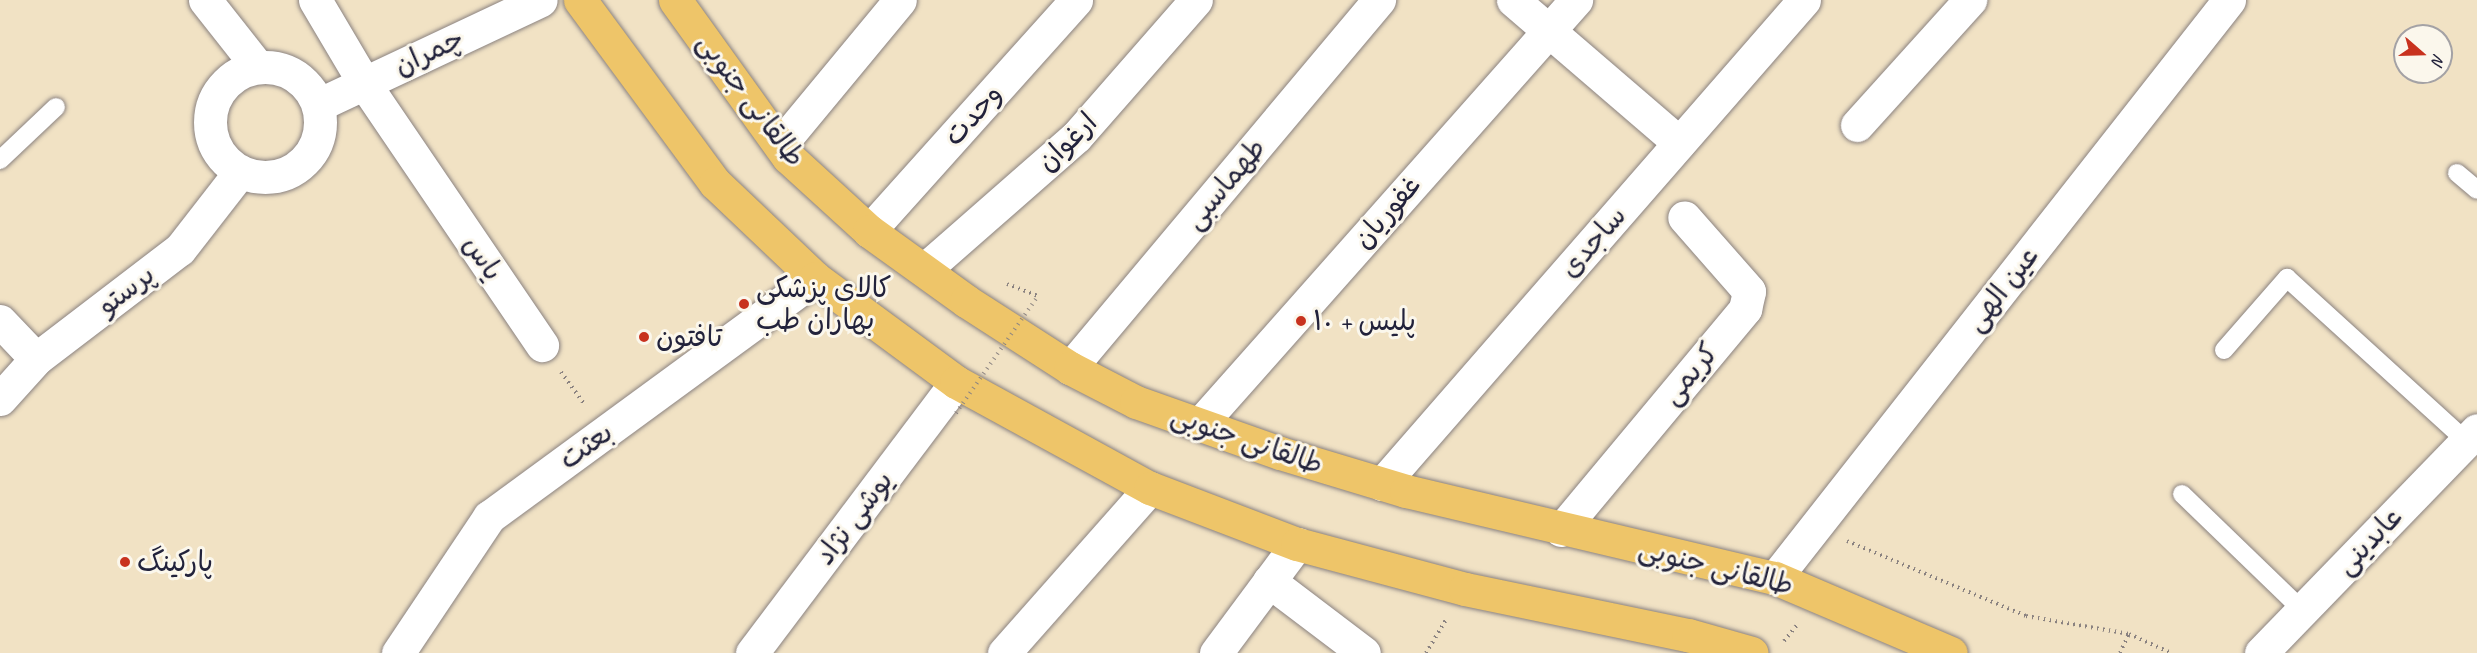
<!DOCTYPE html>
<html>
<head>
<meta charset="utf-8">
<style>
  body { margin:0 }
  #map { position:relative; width:2477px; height:653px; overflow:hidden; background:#f1e2c4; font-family:Caveat,"Playpen Sans Arabic",sans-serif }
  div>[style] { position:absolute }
  .path>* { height:4px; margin-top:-2px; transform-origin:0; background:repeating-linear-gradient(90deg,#8a8280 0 1.5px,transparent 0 6px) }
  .roads { filter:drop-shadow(0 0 2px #8a8280) drop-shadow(0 0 2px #8a8280) }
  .lane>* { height:18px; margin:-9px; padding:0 9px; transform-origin:9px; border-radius:9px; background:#fff }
  .street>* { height:33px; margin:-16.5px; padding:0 16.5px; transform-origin:16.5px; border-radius:16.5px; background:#fff }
  .street>.ring { margin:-16.5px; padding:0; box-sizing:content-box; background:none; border:33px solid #fff; border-radius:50% }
  .primary>* { height:33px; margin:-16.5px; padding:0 16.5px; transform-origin:16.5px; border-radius:16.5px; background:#eec569 }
  .path-bridge>* { height:4px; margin-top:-2px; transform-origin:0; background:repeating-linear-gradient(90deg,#8a8280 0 1.5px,transparent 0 6px) }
  .dots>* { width:16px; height:16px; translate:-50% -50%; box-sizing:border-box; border:3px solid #fbf7ec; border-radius:50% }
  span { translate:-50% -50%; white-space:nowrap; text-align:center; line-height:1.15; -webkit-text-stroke:6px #fbf7ec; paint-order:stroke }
  .street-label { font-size:28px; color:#22223b }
  .poi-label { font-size:28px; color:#22223b }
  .left { translate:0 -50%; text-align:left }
  .north { position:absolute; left:2393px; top:24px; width:60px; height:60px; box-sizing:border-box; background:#fbf7ec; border:2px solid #a4a2a5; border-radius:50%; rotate:110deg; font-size:16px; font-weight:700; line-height:24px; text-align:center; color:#22223b }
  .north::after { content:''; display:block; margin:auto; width:21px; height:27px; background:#c8321e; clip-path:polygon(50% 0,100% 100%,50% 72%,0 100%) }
</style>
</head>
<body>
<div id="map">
  <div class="path">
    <div style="left:1007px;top:284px;width:33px;rotate:21deg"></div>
    <div style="left:561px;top:372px;width:41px;rotate:54deg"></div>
    <div style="left:1847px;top:541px;width:194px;rotate:22.7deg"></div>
    <div style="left:2026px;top:616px;width:105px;rotate:9.9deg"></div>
    <div style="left:2129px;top:634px;width:46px;rotate:24.3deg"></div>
    <div style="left:1784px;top:641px;width:22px;rotate:-51deg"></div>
    <div style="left:1426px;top:653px;width:41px;rotate:-59deg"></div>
    <div style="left:2120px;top:653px;width:21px;rotate:-65deg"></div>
  </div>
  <div class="roads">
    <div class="lane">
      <div style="left:0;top:160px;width:77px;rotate:-43.4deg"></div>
      <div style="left:2457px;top:173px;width:26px;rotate:40deg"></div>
      <div style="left:2224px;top:350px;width:96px;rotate:-48.8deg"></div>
      <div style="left:2287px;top:278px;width:242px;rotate:42.3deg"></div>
      <div style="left:2182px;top:494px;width:167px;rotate:44deg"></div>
    </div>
    <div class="street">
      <div style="left:205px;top:0;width:85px;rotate:51.7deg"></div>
      <div style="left:315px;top:0;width:96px;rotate:59.4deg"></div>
      <div style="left:364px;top:83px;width:317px;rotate:55.8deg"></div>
      <div style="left:1513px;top:0;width:219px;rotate:40.7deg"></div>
      <div class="ring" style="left:210px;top:67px;width:77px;height:77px"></div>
      <div style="left:318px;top:105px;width:246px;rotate:-25.2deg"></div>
      <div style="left:1857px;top:125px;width:169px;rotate:-47.9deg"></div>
      <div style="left:780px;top:145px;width:188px;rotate:-50.4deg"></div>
      <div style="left:869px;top:231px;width:310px;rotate:-48.1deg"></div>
      <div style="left:924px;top:270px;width:202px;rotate:-41.2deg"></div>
      <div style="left:1076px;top:137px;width:182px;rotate:-48.8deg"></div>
      <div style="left:0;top:321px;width:52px;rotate:46.5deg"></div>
      <div style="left:1070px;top:368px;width:481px;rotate:-50deg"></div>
      <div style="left:0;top:399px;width:54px;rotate:-48deg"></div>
      <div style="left:36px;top:359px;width:181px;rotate:-37.4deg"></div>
      <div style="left:180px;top:249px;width:98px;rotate:-52.1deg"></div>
      <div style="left:1200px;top:424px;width:567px;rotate:-48.43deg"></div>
      <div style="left:1382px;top:484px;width:642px;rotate:-48.91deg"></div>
      <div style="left:1561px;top:530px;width:288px;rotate:-50.2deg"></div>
      <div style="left:1745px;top:309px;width:18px;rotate:-77deg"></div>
      <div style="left:1749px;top:291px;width:98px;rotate:-131.3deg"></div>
      <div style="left:1775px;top:578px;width:735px;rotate:-51.85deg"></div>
      <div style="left:1269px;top:581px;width:119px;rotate:37.2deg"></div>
      <div style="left:398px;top:653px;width:164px;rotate:-56.2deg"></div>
      <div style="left:489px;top:517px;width:404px;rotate:-36.2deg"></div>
      <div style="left:752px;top:653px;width:339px;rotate:-53deg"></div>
      <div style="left:1004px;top:653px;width:220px;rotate:-48.5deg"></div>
      <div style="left:1216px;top:653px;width:136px;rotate:-53.4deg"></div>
      <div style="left:2261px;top:653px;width:310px;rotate:-45.9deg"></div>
    </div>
    <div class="primary">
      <div style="left:580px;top:0;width:227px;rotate:53.6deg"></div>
      <div style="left:715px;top:183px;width:138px;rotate:43.5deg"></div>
      <div style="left:815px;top:278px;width:175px;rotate:36.4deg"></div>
      <div style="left:956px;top:382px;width:221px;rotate:28.7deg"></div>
      <div style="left:1150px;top:488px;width:157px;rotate:20.9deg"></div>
      <div style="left:1297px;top:544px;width:174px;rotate:15deg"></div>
      <div style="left:1465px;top:589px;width:228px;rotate:11.7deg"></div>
      <div style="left:1688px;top:635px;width:66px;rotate:15.7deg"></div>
      <div style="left:675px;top:0;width:193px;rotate:54.3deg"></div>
      <div style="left:788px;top:157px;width:110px;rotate:42.4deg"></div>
      <div style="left:869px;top:231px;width:120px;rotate:35.8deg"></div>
      <div style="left:966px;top:301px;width:124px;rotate:32.8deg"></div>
      <div style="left:1070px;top:368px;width:74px;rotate:27.3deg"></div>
      <div style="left:1136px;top:402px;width:153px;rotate:19.5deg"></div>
      <div style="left:1280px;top:453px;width:132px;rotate:16.8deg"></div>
      <div style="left:1406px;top:491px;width:379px;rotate:13.3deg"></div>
      <div style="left:1775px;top:578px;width:191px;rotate:23.1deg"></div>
    </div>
  </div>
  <div class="path-bridge">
    <div style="left:956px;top:413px;width:143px;rotate:-55deg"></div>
  </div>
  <div class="dots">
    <div style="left:744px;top:304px;background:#c8321e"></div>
    <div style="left:1301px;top:321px;background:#c8321e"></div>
    <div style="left:644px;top:337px;background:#c8321e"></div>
    <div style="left:125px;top:562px;background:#c8321e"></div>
  </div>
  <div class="street-label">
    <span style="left:429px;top:52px;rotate:-25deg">چمران</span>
    <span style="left:751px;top:100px;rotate:53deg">طالقانی جنوبی</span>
    <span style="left:973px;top:115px;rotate:-48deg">وحدت</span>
    <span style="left:1067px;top:142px;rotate:-44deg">ارغوان</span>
    <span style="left:1225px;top:184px;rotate:-50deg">طهماسبی</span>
    <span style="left:1387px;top:212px;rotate:-49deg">غفوریان</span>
    <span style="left:1593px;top:242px;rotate:-49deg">ساجدی</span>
    <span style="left:483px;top:258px;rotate:56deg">یاس</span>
    <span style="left:2002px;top:289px;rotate:-52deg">عین الهی</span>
    <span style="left:126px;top:290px;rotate:-37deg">پرستو</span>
    <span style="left:1690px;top:374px;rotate:-50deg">کریمی</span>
    <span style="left:1247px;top:440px;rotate:19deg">طالقانی جنوبی</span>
    <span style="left:586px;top:446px;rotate:-36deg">بعثت</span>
    <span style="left:854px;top:518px;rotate:-53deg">یوشی نژاد</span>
    <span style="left:2369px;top:541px;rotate:-46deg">عابدینی</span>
    <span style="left:1716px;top:567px;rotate:14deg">طالقانی جنوبی</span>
  </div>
  <div class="poi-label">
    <span class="left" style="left:756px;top:304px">کالای پزشکی<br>بهاران طب</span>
    <span class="left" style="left:1313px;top:321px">پلیس + ۱۰</span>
    <span class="left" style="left:656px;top:337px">تافتون</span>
    <span class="left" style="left:137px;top:562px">پارکینگ</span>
  </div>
  <div class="north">N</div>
</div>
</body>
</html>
